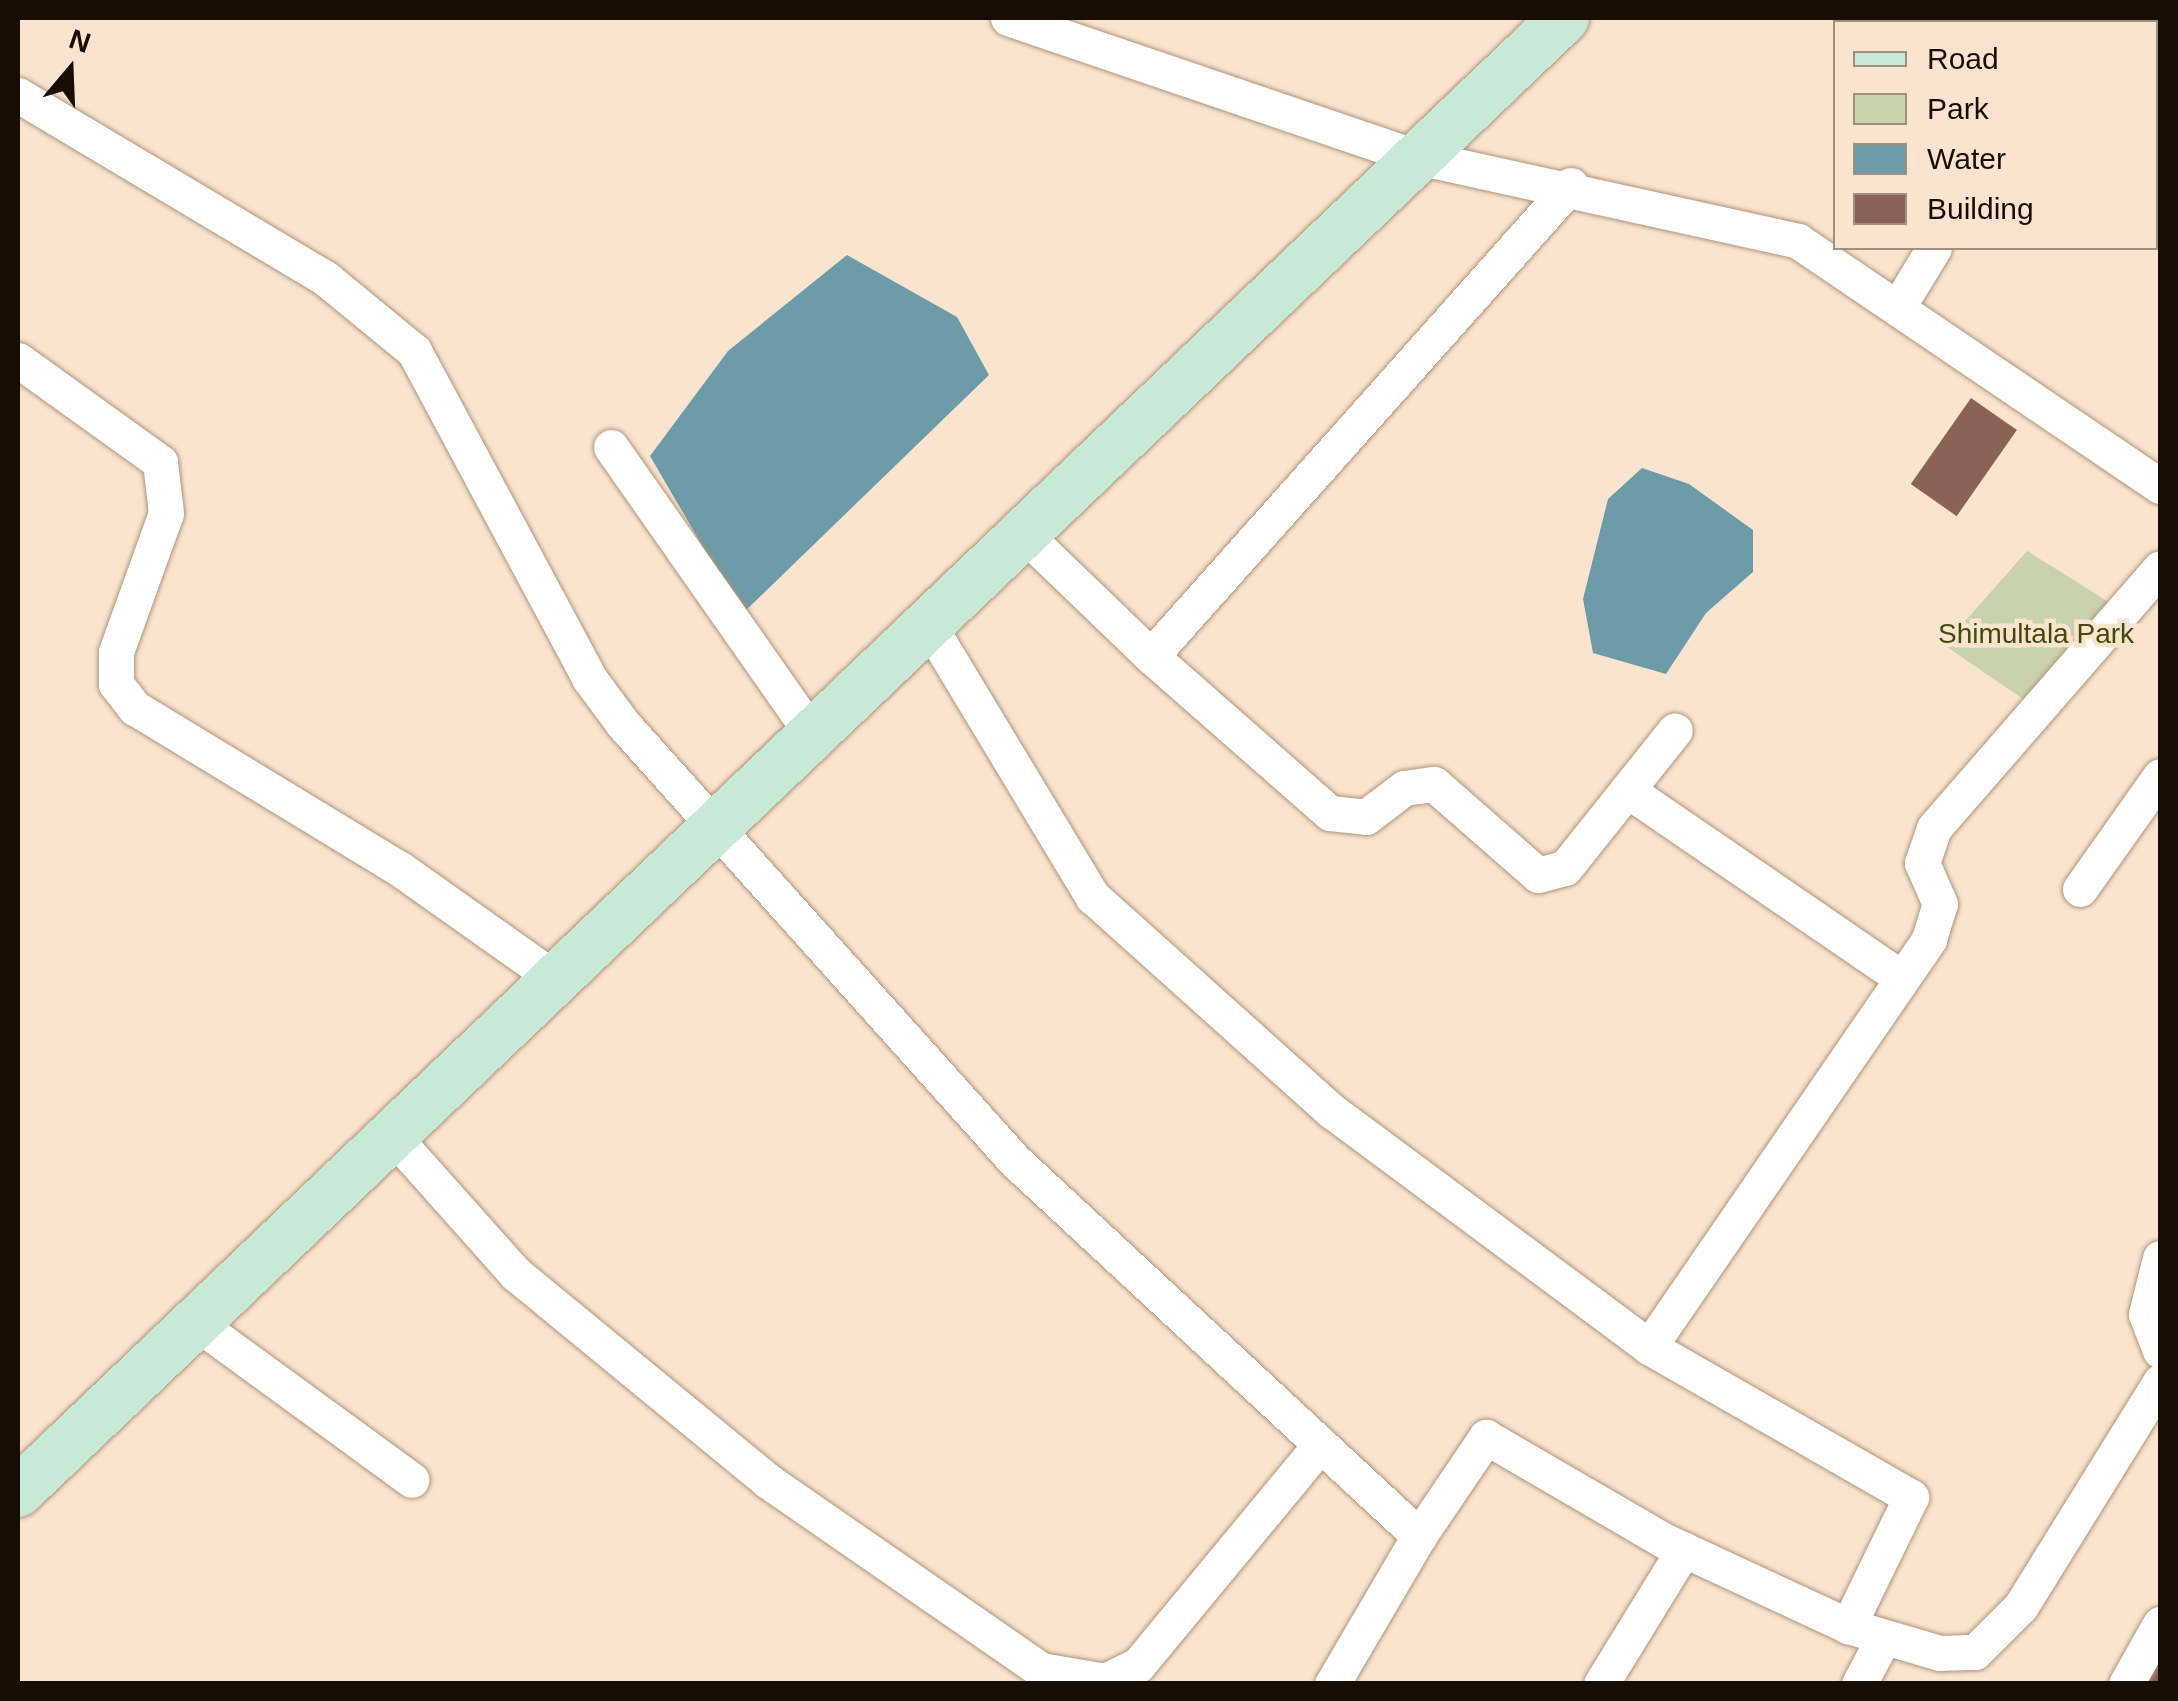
<!DOCTYPE html>
<html>
<head>
<meta charset="utf-8">
<style>
  body { margin:0 }
  #map { position:relative; width:2178px; height:1701px; overflow:hidden; background:#fbe4cf; font-family:Arial,sans-serif }
  div>[style] { position:absolute }
  .green>* { inset:0; background:#cad1ae }
  .water>* { inset:0; background:#6b9ca7 }
  .building>* { inset:0; background:#8a6258; transform-origin:0 0 }
  .roads { filter:drop-shadow(0 0 2px #af947b) drop-shadow(0 0 2px #af947b) }
  .street>* { height:35px; margin:-17.5px; padding:0 17.5px; transform-origin:17.5px; border-radius:17.5px; background:#fff }
  .secondary>* { height:50px; margin:-25px; padding:0 25px; transform-origin:25px; border-radius:25px; background:#c7e9d5 }
  span { translate:-50% -50%; white-space:nowrap; text-align:center; line-height:1.15; -webkit-text-stroke:9px #fbe4cf; paint-order:stroke }
  .park-label { font-size:28px; color:#424b09 }
  .frame { position:absolute; inset:0; border:20px solid #170d05; pointer-events:none }
  .legend { position:absolute; left:1833px; top:20px; width:325px; height:230px; box-sizing:border-box; background:#fbe4cf; border:2px solid #a08e7e; margin:0; padding:12px 18px; list-style:none; font-size:30px; color:#170d05 }
  .legend li { display:flex; align-items:center; gap:20px; height:50px }
  .legend b { width:50px; border:2px solid #a08e7e }
  .north { position:absolute; left:20px; top:20px; width:100px; height:100px; -webkit-text-stroke:8px #fbe4cf; paint-order:stroke; rotate:19deg; font-size:28px; font-weight:700; line-height:40px; text-align:center; color:#170d05 }
  .north::after { content:''; display:block; margin:auto; width:35px; height:45px; background:#170d05; clip-path:polygon(50% 0,100% 100%,50% 72%,0 100%) }
</style>
</head>
<body>
<div id="map">
  <div class="green">
    <div style="clip-path:polygon(2027px 551px,2128px 614px,2048px 716px,1944px 645px)"></div>
  </div>
  <div class="water">
    <div style="clip-path:polygon(847px 255px,957px 317px,989px 375px,742px 614px,650px 456px,728px 351px)"></div>
    <div style="clip-path:polygon(1642px 468px,1689px 484px,1753px 530px,1753px 572px,1706px 613px,1666px 674px,1593px 653px,1583px 599px,1608px 499px)"></div>
  </div>
  <div class="building">
    <div style="left:1971px;top:398px;width:56px;height:105px;rotate:35deg"></div>
    <div style="clip-path:polygon(2160px 1655px,2160px 1684px,2152px 1684px,2146px 1680px)"></div>
  </div>
  <div class="roads">
    <div class="street">
      <div style="left:1008px;top:18px;width:432px;rotate:18.8deg"></div>
      <div style="left:1417px;top:157px;width:390px;rotate:12.4deg"></div>
      <div style="left:1798px;top:241px;width:437px;rotate:34.1deg"></div>
      <div style="left:2065px;top:22px;width:5px;rotate:-53deg"></div>
      <div style="left:18px;top:95px;width:357px;rotate:30.8deg"></div>
      <div style="left:325px;top:278px;width:115px;rotate:39.4deg"></div>
      <div style="left:414px;top:351px;width:371px;rotate:61.8deg"></div>
      <div style="left:589px;top:678px;width:57px;rotate:53.5deg"></div>
      <div style="left:623px;top:724px;width:586px;rotate:48.11deg"></div>
      <div style="left:1014px;top:1160px;width:553px;rotate:42.87deg"></div>
      <div style="left:1419px;top:1536px;width:172px;rotate:120.4deg"></div>
      <div style="left:1901px;top:302px;width:63px;rotate:-58.6deg"></div>
      <div style="left:18px;top:360px;width:175px;rotate:35.7deg"></div>
      <div style="left:160px;top:462px;width:51px;rotate:83.3deg"></div>
      <div style="left:166px;top:513px;width:148px;rotate:109.8deg"></div>
      <div style="left:116px;top:652px;width:32px;rotate:90deg"></div>
      <div style="left:116px;top:684px;width:31px;rotate:52deg"></div>
      <div style="left:135px;top:708px;width:310px;rotate:31.3deg"></div>
      <div style="left:400px;top:869px;width:192px;rotate:35.3deg"></div>
      <div style="left:611px;top:447px;width:350px;rotate:55deg"></div>
      <div style="left:1023px;top:533px;width:178px;rotate:43.9deg"></div>
      <div style="left:1151px;top:656px;width:631px;rotate:-48.28deg"></div>
      <div style="left:928px;top:624px;width:319px;rotate:58.9deg"></div>
      <div style="left:1093px;top:897px;width:322px;rotate:41.9deg"></div>
      <div style="left:1333px;top:1112px;width:394px;rotate:36.6deg"></div>
      <div style="left:1649px;top:1347px;width:302px;rotate:29.8deg"></div>
      <div style="left:1911px;top:1497px;width:144px;rotate:116deg"></div>
      <div style="left:1151px;top:656px;width:238px;rotate:41.3deg"></div>
      <div style="left:1330px;top:813px;width:36px;rotate:6deg"></div>
      <div style="left:1366px;top:817px;width:48px;rotate:-37.3deg"></div>
      <div style="left:1404px;top:788px;width:30px;rotate:-8deg"></div>
      <div style="left:1434px;top:784px;width:138px;rotate:41.2deg"></div>
      <div style="left:1538px;top:875px;width:28px;rotate:-15deg"></div>
      <div style="left:1565px;top:868px;width:176px;rotate:-51.4deg"></div>
      <div style="left:1627px;top:790px;width:331px;rotate:34.4deg"></div>
      <div style="left:2080px;top:889px;width:138px;rotate:-54.7deg"></div>
      <div style="left:392px;top:1135px;width:186px;rotate:48.3deg"></div>
      <div style="left:516px;top:1274px;width:326px;rotate:39.4deg"></div>
      <div style="left:768px;top:1481px;width:332px;rotate:34.7deg"></div>
      <div style="left:1041px;top:1670px;width:65px;rotate:9.8deg"></div>
      <div style="left:1105px;top:1681px;width:37px;rotate:-26deg"></div>
      <div style="left:1138px;top:1665px;width:286px;rotate:-50.4deg"></div>
      <div style="left:2160px;top:1258px;width:58px;rotate:104deg"></div>
      <div style="left:2146px;top:1314px;width:39px;rotate:69deg"></div>
      <div style="left:195px;top:1322px;width:268px;rotate:36.1deg"></div>
      <div style="left:1649px;top:1347px;width:495px;rotate:-55.5deg"></div>
      <div style="left:1929px;top:939px;width:37px;rotate:-73deg"></div>
      <div style="left:1940px;top:904px;width:45px;rotate:-113.7deg"></div>
      <div style="left:1922px;top:863px;width:37px;rotate:-71deg"></div>
      <div style="left:1934px;top:828px;width:344px;rotate:-49deg"></div>
      <div style="left:1419px;top:1536px;width:120px;rotate:-55.9deg"></div>
      <div style="left:1486px;top:1437px;width:205px;rotate:30.2deg"></div>
      <div style="left:1663px;top:1540px;width:204px;rotate:24.9deg"></div>
      <div style="left:1848px;top:1626px;width:96px;rotate:16.4deg"></div>
      <div style="left:1940px;top:1653px;width:35px;rotate:-2deg"></div>
      <div style="left:1975px;top:1652px;width:65px;rotate:-45deg"></div>
      <div style="left:2021px;top:1606px;width:264px;rotate:-58.2deg"></div>
      <div style="left:1601px;top:1684px;width:158px;rotate:-58.4deg"></div>
      <div style="left:1859px;top:1684px;width:53px;rotate:-62deg"></div>
      <div style="left:2126px;top:1684px;width:69px;rotate:-60.5deg"></div>
    </div>
    <div class="secondary">
      <div style="left:18px;top:1492px;width:2136px;rotate:-43.63deg"></div>
    </div>
  </div>
  <div class="park-label">
    <span style="left:2036px;top:634px">Shimultala Park</span>
  </div>
  <div class="frame"></div>
  <ul class="legend">
  <li><b style="height:12px;background:#c7e9d5"></b>Road</li>
  <li><b style="height:28px;background:#cad1ae"></b>Park</li>
  <li><b style="height:28px;background:#6b9ca7"></b>Water</li>
  <li><b style="height:28px;background:#8a6258"></b>Building</li>
  </ul>
  <div class="north">N</div>
</div>
</body>
</html>
